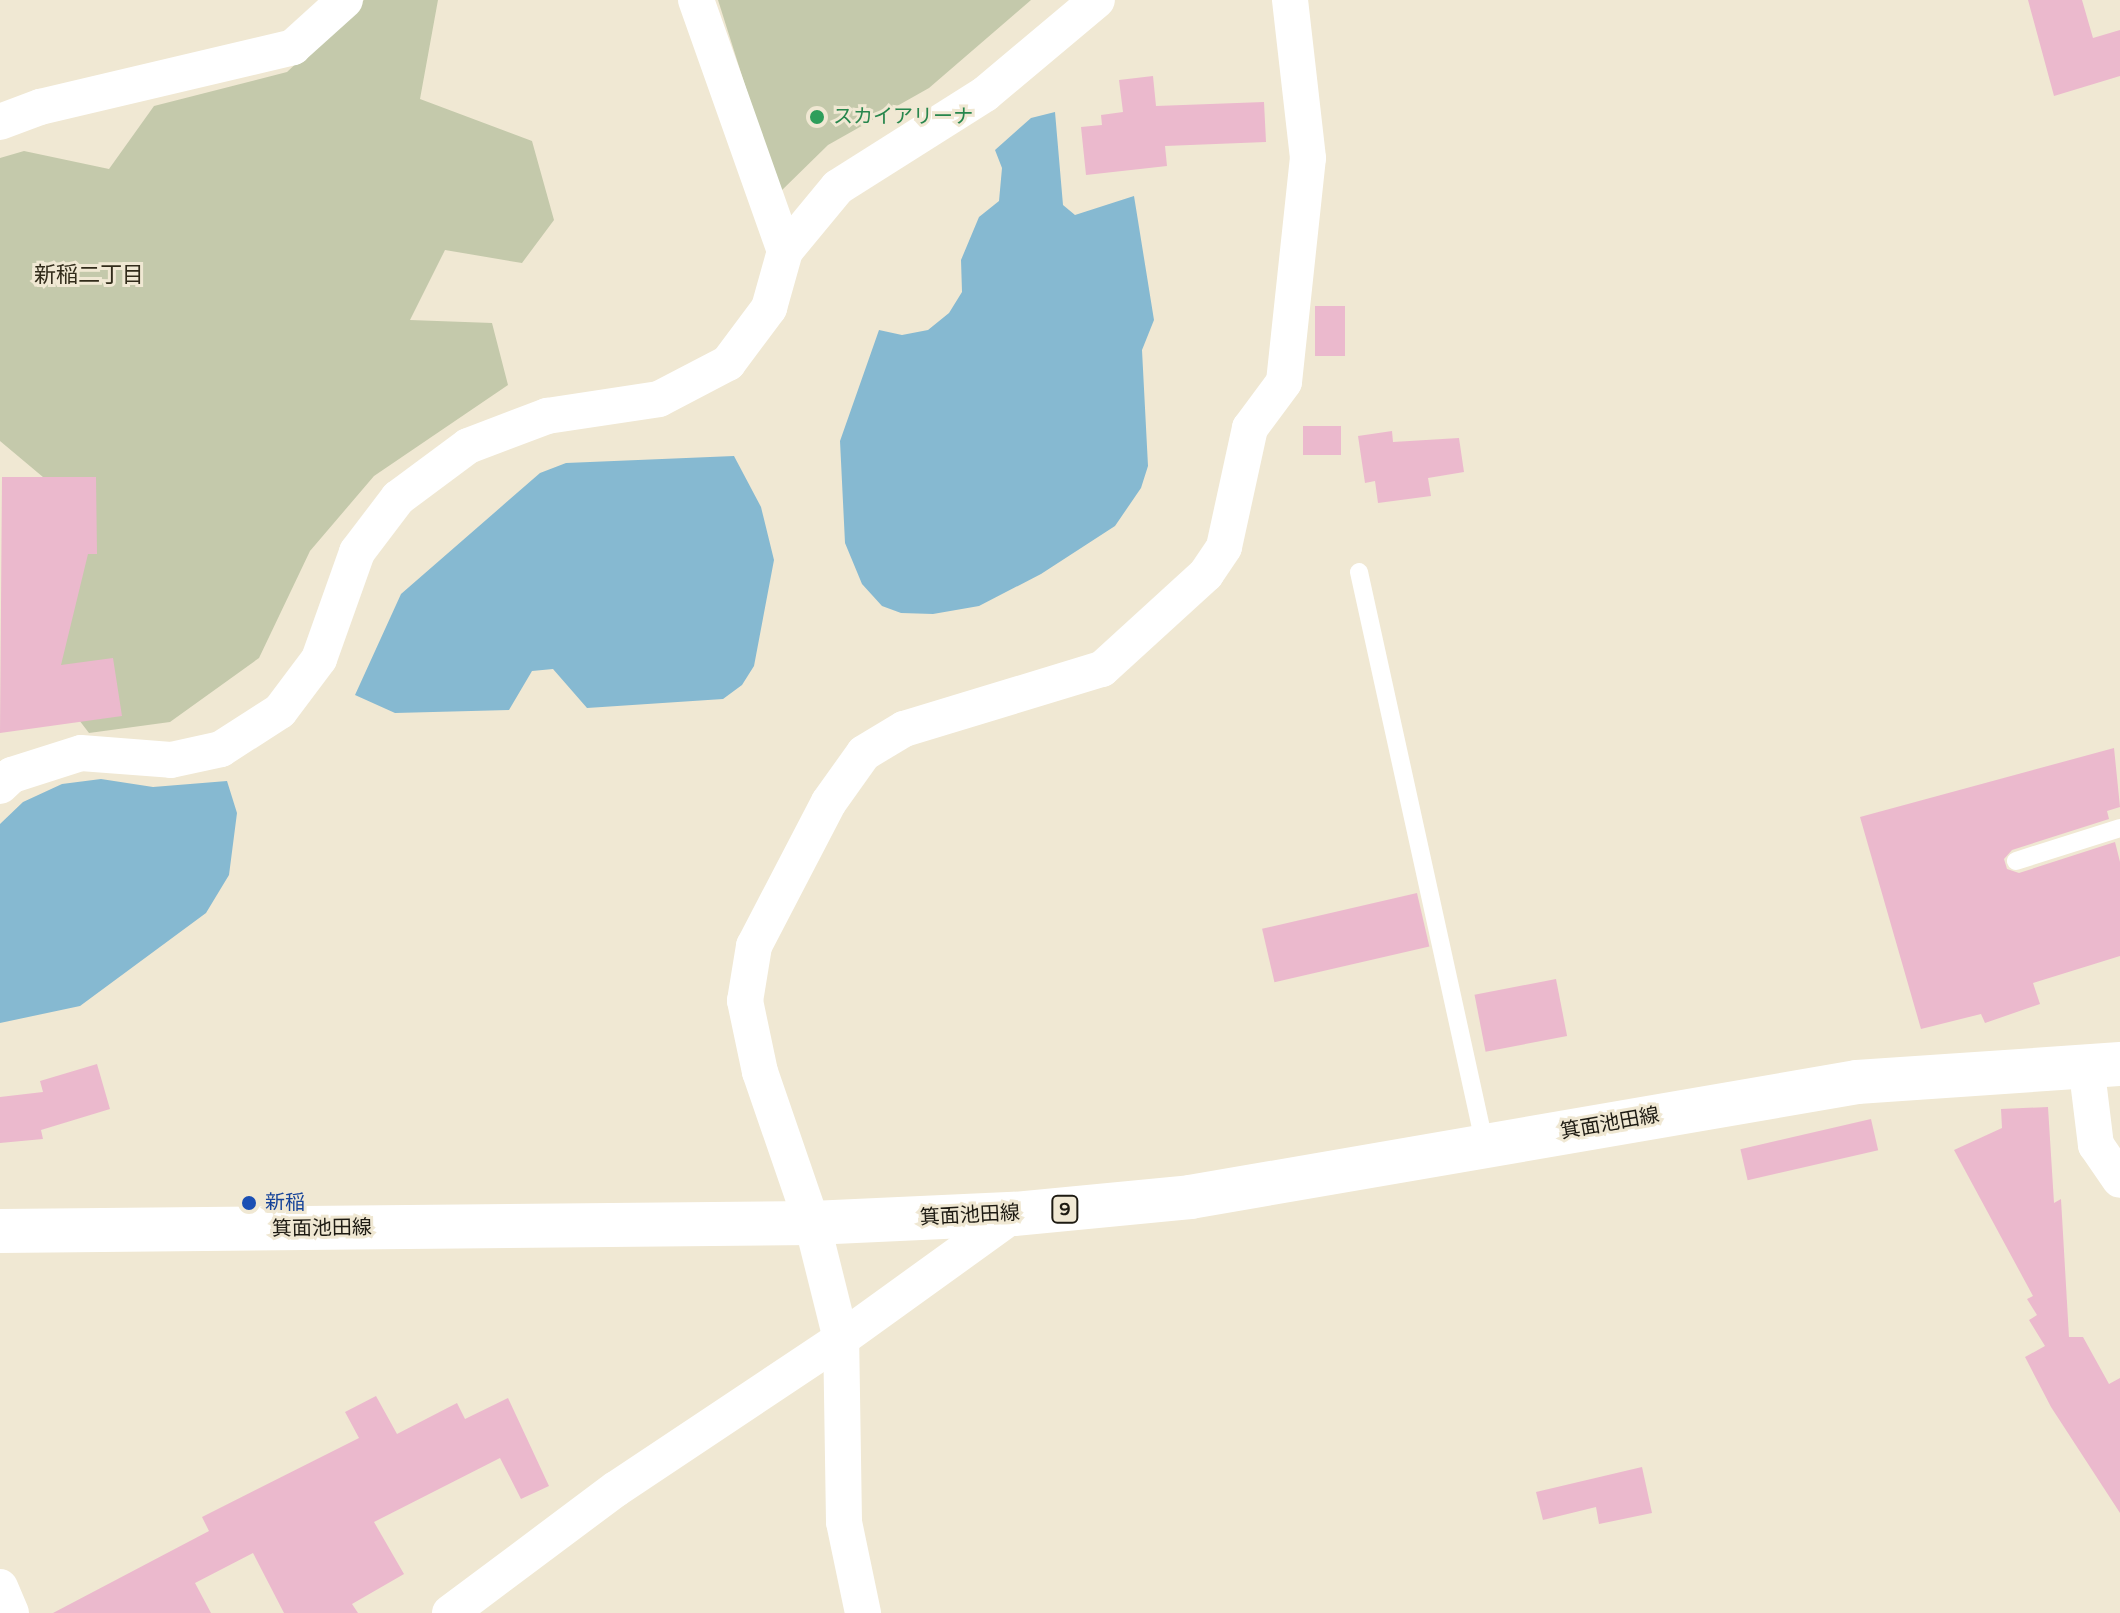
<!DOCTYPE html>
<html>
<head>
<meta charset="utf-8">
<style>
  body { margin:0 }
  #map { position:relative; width:2120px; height:1613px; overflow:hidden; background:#f0e8d3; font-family:"Varela Round","Noto Sans JP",sans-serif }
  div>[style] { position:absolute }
  .green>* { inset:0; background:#c4c9ab }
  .water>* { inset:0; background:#86b9d1 }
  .building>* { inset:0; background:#ebb9cd; transform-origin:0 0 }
  .lane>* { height:18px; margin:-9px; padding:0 9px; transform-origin:9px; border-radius:9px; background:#fff }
  .street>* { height:36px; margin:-18px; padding:0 18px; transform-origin:18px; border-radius:18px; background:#fff }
  .primary>* { height:44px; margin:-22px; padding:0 22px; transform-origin:22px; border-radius:22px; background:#fff }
  .dots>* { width:22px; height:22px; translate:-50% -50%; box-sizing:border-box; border:4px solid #f0e8d3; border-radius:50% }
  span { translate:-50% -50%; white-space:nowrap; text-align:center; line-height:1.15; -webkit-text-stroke:6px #f0e8d3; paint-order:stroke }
  .shield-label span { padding:2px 6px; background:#f0e8d3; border:2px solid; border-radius:6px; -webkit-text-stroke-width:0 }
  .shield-label { font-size:18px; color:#1d1a12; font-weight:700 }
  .leisure-label { font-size:20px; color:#27864d }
  .left { translate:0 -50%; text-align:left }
  .street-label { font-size:20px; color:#1d1a12 }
  .transit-label { font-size:20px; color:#164399 }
  .neighbourhood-label { font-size:22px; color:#312b1a }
</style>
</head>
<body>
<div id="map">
  <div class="green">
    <div style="clip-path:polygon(364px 0,438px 0,420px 99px,532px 141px,554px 220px,522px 263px,445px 250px,410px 320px,492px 323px,508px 385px,374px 476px,310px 551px,259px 658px,170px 722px,89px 733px,53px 686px,68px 498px,0 441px,0 158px,24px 151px,109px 169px,154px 106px,287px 72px)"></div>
    <div style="clip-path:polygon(718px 0,1031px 0,929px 88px,828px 145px,779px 193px)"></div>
  </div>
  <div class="water">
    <div style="clip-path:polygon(1055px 112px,1063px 205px,1075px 215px,1134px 196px,1154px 320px,1142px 350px,1148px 466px,1141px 488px,1115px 526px,1041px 574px,979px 606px,933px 614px,901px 613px,882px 606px,862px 584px,845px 543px,840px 441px,879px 330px,902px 335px,928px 330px,949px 313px,962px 292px,961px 260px,979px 217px,999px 201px,1002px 168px,995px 150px,1031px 118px)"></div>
    <div style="clip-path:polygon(734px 456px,761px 507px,774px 560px,754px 666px,742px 685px,723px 699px,587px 708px,553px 669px,532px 671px,509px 710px,395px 713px,355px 695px,401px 594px,540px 473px,566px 463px)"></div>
    <div style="clip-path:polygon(101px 779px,153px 787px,227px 781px,237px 813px,229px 875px,206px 913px,80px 1006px,0 1023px,0 824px,23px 802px,62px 784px)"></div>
  </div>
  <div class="building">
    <div style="clip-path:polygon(2028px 0,2082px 0,2093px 38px,2120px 30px,2120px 76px,2054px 96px)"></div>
    <div style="clip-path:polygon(1153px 76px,1156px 106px,1264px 102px,1266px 142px,1165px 146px,1167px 166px,1086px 175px,1081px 127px,1102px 125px,1101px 115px,1123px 112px,1119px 80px)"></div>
    <div style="left:1315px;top:306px;width:30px;height:50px"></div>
    <div style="left:1303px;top:426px;width:38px;height:29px"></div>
    <div style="clip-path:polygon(1392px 431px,1393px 442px,1459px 438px,1464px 472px,1428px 478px,1431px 496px,1378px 503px,1375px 481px,1365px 483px,1358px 436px)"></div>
    <div style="clip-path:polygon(2px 477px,96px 477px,97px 554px,88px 554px,61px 665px,113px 658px,122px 716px,0 733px)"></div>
    <div style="clip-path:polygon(2114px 748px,2120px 807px,2107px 811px,2109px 819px,2012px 850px,2004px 859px,2007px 869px,2019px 873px,2115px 842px,2120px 862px,2120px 956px,2033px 983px,2040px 1004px,1985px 1023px,1981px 1014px,1921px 1029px,1860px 817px)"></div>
    <div style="left:1417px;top:893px;width:55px;height:159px;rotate:77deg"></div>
    <div style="left:1556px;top:979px;width:58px;height:83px;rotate:79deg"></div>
    <div style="clip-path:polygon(97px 1064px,110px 1109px,41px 1130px,43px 1139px,0 1143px,0 1097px,43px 1092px,40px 1081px)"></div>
    <div style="clip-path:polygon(2048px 1107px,2054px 1203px,2061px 1199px,2069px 1337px,2083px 1337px,2109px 1384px,2120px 1378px,2120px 1513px,2051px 1407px,2025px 1357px,2045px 1346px,2029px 1320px,2037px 1315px,2027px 1299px,2033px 1296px,1954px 1150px,2002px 1128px,2001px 1109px)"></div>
    <div style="left:1871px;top:1119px;width:32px;height:134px;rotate:77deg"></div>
    <div style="clip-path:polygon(376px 1396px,397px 1434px,457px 1403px,465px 1419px,508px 1398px,549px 1486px,521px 1499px,500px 1458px,374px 1522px,404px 1574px,352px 1604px,358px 1613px,284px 1613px,253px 1553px,195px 1583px,211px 1613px,53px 1613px,209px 1531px,202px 1517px,359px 1438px,345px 1412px)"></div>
    <div style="clip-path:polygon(1642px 1467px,1652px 1513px,1599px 1524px,1596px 1507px,1543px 1520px,1536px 1492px)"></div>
  </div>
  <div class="lane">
    <div style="left:1359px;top:572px;width:588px;rotate:77.62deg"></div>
    <div style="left:2016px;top:861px;width:109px;rotate:-17.6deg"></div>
  </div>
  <div class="street">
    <div style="left:696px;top:0;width:266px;rotate:70.5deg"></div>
    <div style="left:0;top:122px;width:43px;rotate:-20.6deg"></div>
    <div style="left:40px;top:107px;width:260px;rotate:-13.3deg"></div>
    <div style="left:293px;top:47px;width:70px;rotate:-42.1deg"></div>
    <div style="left:0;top:786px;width:16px;rotate:-43deg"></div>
    <div style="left:12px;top:775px;width:72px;rotate:-17.7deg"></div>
    <div style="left:81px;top:753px;width:90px;rotate:4.4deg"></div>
    <div style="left:171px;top:760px;width:51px;rotate:-12.4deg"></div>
    <div style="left:221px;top:749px;width:70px;rotate:-32.8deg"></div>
    <div style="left:280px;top:711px;width:65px;rotate:-53.1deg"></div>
    <div style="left:319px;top:659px;width:114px;rotate:-70.4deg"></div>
    <div style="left:357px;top:552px;width:68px;rotate:-52.8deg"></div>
    <div style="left:398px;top:498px;width:87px;rotate:-36.6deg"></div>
    <div style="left:468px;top:446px;width:85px;rotate:-20.8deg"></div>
    <div style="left:547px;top:416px;width:113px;rotate:-8.6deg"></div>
    <div style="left:659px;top:399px;width:78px;rotate:-27.6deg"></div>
    <div style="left:728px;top:363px;width:69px;rotate:-53.3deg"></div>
    <div style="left:769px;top:308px;width:59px;rotate:-74.3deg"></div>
    <div style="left:785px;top:251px;width:83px;rotate:-50.4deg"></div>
    <div style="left:838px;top:187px;width:174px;rotate:-32.3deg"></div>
    <div style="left:985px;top:94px;width:146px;rotate:-40deg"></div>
    <div style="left:2086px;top:1064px;width:82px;rotate:83deg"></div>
    <div style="left:2096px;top:1145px;width:42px;rotate:55.6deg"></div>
    <div style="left:0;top:1587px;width:28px;rotate:67deg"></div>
    <div style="left:450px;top:1613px;width:207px;rotate:-36.8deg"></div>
    <div style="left:616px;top:1489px;width:270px;rotate:-33.7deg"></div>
    <div style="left:841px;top:1339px;width:213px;rotate:-35.8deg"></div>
    <div style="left:863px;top:1613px;width:93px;rotate:-101.8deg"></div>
    <div style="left:844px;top:1522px;width:183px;rotate:-90.9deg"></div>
    <div style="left:841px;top:1339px;width:120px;rotate:-104deg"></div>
    <div style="left:812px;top:1223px;width:160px;rotate:-109deg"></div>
    <div style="left:760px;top:1072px;width:73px;rotate:-101.9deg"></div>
    <div style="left:745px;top:1001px;width:56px;rotate:-80.7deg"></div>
    <div style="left:754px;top:946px;width:162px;rotate:-62.5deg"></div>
    <div style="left:829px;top:802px;width:60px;rotate:-54.5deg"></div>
    <div style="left:864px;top:753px;width:47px;rotate:-31deg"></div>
    <div style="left:904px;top:729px;width:207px;rotate:-16.9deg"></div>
    <div style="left:1102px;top:669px;width:141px;rotate:-42.4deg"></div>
    <div style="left:1206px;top:574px;width:32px;rotate:-56deg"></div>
    <div style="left:1224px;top:547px;width:122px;rotate:-77.7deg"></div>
    <div style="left:1250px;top:428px;width:57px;rotate:-53.5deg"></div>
    <div style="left:1284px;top:382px;width:225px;rotate:-83.9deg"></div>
    <div style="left:1308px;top:158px;width:159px;rotate:-96.5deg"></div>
  </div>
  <div class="primary">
    <div style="left:0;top:1231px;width:812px;rotate:-0.56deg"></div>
    <div style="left:812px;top:1223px;width:202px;rotate:-2.6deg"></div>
    <div style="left:1014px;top:1214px;width:177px;rotate:-5.5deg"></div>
    <div style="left:1190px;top:1197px;width:677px;rotate:-9.78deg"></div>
    <div style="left:1857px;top:1082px;width:264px;rotate:-3.9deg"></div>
  </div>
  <div class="dots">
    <div style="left:817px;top:117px;background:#2e9e5b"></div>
    <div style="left:249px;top:1203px;background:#1a4fb4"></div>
  </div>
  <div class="shield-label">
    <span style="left:1065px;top:1209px">9</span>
  </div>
  <div class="leisure-label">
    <span class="left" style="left:833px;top:117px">スカイアリーナ</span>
  </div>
  <div class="street-label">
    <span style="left:1610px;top:1124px;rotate:-10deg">箕面池田線</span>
    <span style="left:970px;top:1216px;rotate:-3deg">箕面池田線</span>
    <span style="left:322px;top:1229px;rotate:-1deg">箕面池田線</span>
  </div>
  <div class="transit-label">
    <span class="left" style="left:265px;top:1203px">新稲</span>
  </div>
  <div class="neighbourhood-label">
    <span style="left:89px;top:276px">新稲二丁目</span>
  </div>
</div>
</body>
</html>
